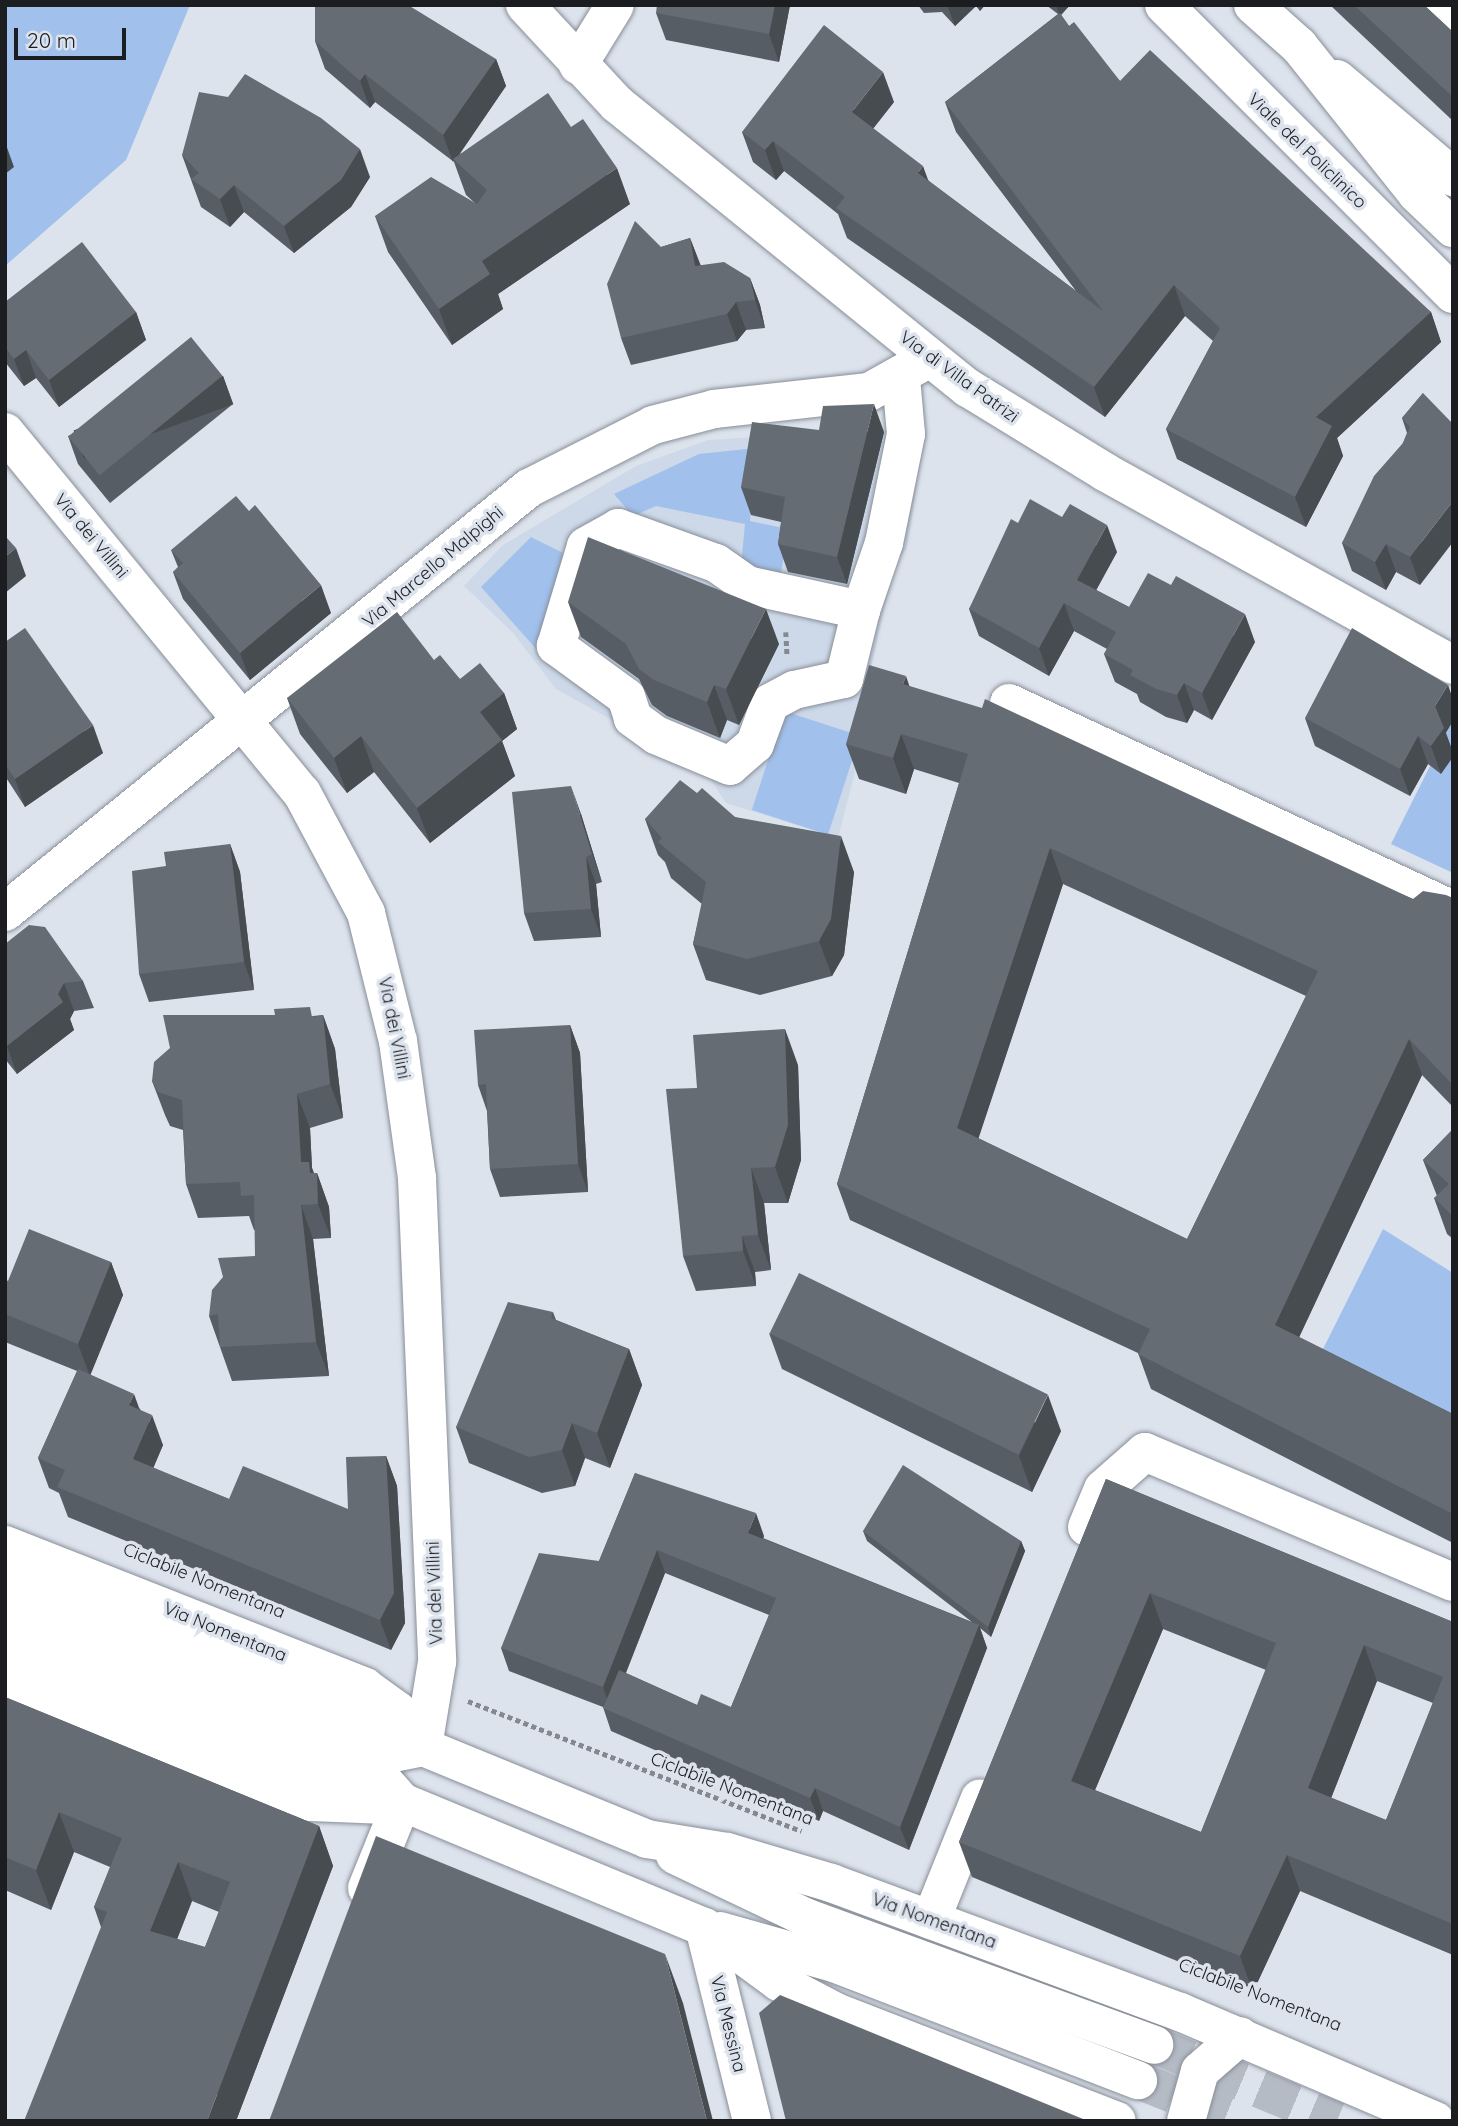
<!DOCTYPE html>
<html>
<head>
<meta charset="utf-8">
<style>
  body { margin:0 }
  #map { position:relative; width:1458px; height:2126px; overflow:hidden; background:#dce3ed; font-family:Quicksand,sans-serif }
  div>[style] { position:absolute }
  .built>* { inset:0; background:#cdd9e9 }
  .green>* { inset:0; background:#a1c0ec; transform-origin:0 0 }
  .major-tunnel>* { height:38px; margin-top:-19px; transform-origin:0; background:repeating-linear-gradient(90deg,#b5bbc4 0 38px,transparent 0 57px) }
  .path>* { height:4.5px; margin-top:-2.25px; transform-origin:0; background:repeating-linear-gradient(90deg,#848990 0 5px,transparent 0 8.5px) }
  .roads { filter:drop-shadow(0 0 2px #888e97) drop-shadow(0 0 2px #888e97) }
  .minor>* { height:38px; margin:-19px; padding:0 19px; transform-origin:19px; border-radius:19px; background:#fff }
  .major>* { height:38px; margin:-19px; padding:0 19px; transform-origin:19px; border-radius:19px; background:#fff }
  .wall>* { inset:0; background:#575d64 }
  .shaded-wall>* { inset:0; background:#474c51; transform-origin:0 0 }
  .building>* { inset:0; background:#656c74; transform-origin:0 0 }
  span { translate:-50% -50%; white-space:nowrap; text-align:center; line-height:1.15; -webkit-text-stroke:7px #dce3ed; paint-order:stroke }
  .street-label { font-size:18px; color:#1b1d21 }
  .frame { position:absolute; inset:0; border:7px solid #1b1d21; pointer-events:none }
  .scale { position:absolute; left:14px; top:28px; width:112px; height:32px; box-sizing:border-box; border:4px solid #1b1d21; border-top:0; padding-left:9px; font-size:21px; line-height:24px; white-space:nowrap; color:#1b1d21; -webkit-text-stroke:5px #dce3ed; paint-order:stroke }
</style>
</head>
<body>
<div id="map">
  <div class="built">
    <div style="clip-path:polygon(890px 429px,925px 433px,907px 548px,894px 566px,868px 682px,875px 695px,838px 838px,726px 803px,706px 772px,556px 689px,513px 633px,464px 586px,503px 545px,636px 466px,708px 440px)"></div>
  </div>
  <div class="green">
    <div style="clip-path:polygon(5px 5px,190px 5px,126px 160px,5px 266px)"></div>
    <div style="clip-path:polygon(756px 448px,750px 521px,788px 529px,781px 573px,741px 566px,745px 524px,656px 506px,633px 516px,614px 494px,699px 454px)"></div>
    <div style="clip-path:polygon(531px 537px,571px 557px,538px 651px,481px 587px)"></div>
    <div style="left:784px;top:711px;width:80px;height:104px;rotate:18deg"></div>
    <div style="clip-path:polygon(1453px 720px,1453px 873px,1391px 844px)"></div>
    <div style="clip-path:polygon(1383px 1229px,1453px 1273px,1453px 1423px,1318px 1359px)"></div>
  </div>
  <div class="major-tunnel">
    <div style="left:1154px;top:2045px;width:198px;rotate:22.6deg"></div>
    <div style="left:1138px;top:2080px;width:109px;rotate:22.1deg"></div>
  </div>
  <div class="path">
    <div style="left:786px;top:632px;width:22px;rotate:87deg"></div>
    <div style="left:468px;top:1701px;width:358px;rotate:21.3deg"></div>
  </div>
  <div class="roads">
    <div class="minor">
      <div style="left:525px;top:5px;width:135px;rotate:47.1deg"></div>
      <div style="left:617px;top:104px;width:452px;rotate:39deg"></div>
      <div style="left:968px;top:388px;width:161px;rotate:31.5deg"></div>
      <div style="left:1105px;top:472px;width:398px;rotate:29deg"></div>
      <div style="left:1429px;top:5px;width:33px;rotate:44deg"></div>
      <div style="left:578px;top:65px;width:70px;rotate:-58.3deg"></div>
      <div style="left:1337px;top:79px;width:152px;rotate:40.2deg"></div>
      <div style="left:5px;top:432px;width:467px;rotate:50.6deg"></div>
      <div style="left:302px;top:793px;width:136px;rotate:61.9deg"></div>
      <div style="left:366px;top:913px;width:132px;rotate:76deg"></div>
      <div style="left:398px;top:1041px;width:138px;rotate:82.1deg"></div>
      <div style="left:417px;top:1178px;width:484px;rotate:87.6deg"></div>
      <div style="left:437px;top:1662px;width:86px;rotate:99.4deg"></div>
      <div style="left:861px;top:610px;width:71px;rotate:103.8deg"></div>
      <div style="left:844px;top:679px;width:51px;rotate:167.6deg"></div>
      <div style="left:794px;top:690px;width:27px;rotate:152deg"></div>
      <div style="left:770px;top:703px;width:44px;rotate:110.1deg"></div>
      <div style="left:755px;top:744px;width:33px;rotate:139deg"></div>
      <div style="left:730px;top:766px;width:80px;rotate:-157.3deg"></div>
      <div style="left:656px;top:735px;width:29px;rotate:-144deg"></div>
      <div style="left:633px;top:718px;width:22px;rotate:-108deg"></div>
      <div style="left:626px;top:697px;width:87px;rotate:-143.9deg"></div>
      <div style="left:556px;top:646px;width:104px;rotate:-73.3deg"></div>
      <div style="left:586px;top:546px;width:37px;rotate:-29deg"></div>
      <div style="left:618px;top:528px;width:104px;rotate:19.7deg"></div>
      <div style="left:716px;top:563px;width:38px;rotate:35deg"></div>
      <div style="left:747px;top:585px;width:117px;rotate:12.4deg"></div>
      <div style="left:861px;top:610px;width:71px;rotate:-71.1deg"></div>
      <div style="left:884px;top:543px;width:111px;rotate:-78.6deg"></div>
      <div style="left:906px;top:434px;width:56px;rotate:-95.1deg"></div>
      <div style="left:1009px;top:703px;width:490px;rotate:25deg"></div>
      <div style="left:5px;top:912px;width:674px;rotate:-38.98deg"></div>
      <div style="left:529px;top:488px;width:139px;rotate:-26.9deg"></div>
      <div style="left:653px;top:425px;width:63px;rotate:-14.7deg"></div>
      <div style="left:714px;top:409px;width:156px;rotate:-6.3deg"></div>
      <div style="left:869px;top:392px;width:68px;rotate:-29.2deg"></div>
      <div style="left:1087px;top:1527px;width:41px;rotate:-67.2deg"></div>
      <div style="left:1103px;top:1489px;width:56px;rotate:-41.4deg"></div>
      <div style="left:1145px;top:1452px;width:334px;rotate:22.9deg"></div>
      <div style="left:5px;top:1545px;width:387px;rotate:21.5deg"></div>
      <div style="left:365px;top:1687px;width:41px;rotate:36deg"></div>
      <div style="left:398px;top:1711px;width:44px;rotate:55.2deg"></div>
      <div style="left:5px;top:1580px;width:450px;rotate:21.8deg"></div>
      <div style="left:5px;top:1647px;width:426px;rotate:21.3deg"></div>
      <div style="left:5px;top:1685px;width:328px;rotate:20.9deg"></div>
      <div style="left:311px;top:1802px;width:75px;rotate:2.3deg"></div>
      <div style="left:367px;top:1888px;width:93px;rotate:-67.9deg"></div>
      <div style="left:931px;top:1920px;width:131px;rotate:-68.1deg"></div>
      <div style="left:704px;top:1927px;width:200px;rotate:76.1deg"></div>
      <div style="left:1186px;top:2121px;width:52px;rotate:-74.4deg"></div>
      <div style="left:1200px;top:2071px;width:53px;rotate:-41.2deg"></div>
    </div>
    <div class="major">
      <div style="left:1164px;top:5px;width:409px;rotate:45deg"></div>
      <div style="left:1253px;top:5px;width:62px;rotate:41.7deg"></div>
      <div style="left:1299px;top:46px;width:189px;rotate:51.4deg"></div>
      <div style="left:1417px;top:194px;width:50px;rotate:43.4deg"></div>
      <div style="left:5px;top:1614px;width:387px;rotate:22deg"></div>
      <div style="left:364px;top:1759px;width:57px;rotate:48.5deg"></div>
      <div style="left:402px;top:1802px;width:327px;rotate:22.5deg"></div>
      <div style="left:704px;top:1927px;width:93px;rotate:36.3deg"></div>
      <div style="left:779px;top:1982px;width:64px;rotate:27.8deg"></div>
      <div style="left:836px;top:2012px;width:301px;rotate:21.2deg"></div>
      <div style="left:364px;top:1759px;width:60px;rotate:-11.5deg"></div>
      <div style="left:423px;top:1747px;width:242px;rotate:22.3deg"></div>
      <div style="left:647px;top:1839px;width:81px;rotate:9.2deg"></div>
      <div style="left:727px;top:1852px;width:109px;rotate:16.6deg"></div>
      <div style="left:831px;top:1883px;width:372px;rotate:20.3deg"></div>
      <div style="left:1180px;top:2012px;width:278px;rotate:23.1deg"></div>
      <div style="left:675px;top:1855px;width:144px;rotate:25.5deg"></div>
      <div style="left:805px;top:1917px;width:372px;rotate:20.1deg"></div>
      <div style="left:720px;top:1931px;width:118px;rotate:15.7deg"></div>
      <div style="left:834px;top:1963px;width:326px;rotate:21.1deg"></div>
    </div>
  </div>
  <div class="wall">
    <div style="clip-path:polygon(790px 5px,779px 62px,666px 40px,656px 13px)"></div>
    <div style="clip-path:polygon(918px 5px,985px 5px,980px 11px,976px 6px,955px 26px,942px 12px,924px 13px)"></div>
    <div style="clip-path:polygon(1046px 5px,1070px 5px,1061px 15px,1069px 26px,1120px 81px,1431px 312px,1441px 342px,1337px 438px,1343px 456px,1306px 527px,1177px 459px,1166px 429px,1213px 341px,1185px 316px,1105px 417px,847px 238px,838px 214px,784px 171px,776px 180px,753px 162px,742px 132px,894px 102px,873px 129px,929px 181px,1076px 291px,956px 132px,945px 102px,1058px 14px)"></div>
    <div style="clip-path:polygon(1330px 5px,1424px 5px,1453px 32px,1453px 121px)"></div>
    <div style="clip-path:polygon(315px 41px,496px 59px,506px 86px,459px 154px,571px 127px,630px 204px,498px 294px,503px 309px,452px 345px,388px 252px,375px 216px,476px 204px,466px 195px,454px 162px,375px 102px,370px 108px,325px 69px)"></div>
    <div style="clip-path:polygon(182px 155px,370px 177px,351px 207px,294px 253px,244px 212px,230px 227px,201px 207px)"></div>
    <div style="clip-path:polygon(690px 238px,700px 265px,750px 278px,760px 305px,765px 328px,746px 330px,737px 341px,631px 365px,621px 338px,661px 247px)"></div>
    <div style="clip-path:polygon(5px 302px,136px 312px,146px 340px,59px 407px,36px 378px,24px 386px,5px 362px)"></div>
    <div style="clip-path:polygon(223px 376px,233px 404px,110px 503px,78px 464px,68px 436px)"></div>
    <div style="clip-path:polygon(1423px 393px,1420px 585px,1396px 572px,1386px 590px,1352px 571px,1342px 543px,1403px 443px,1407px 433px,1402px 418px)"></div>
    <div style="clip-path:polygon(819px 430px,884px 432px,847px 584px,788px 572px,778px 544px,781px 522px,751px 515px,741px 487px)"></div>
    <div style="clip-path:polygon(1018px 523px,1117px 552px,1096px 590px,1129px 607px,1255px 642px,1212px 720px,1194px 710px,1187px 723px,1166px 717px,1140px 702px,1137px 694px,1115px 682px,1104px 654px,1107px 649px,1074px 631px,1049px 676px,979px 636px,969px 609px)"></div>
    <div style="clip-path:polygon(171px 550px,331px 613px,250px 680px,183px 599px,173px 572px,178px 567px)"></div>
    <div style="clip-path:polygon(568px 602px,779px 644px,739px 725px,727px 720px,720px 738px,667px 716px,652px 705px,639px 679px,581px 637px)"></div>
    <div style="clip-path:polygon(5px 642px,103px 753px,25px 807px,5px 776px)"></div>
    <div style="clip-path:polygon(434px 660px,460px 679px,504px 693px,517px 729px,502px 741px,515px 776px,430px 843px,374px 772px,347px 793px,300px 734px,287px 698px)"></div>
    <div style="clip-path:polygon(evenodd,909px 686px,1413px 899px,1453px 898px,1453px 1107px,1422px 1075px,1299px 1337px,1453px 1414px,1453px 1543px,1151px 1389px,1138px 1353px,850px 1220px,837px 1184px,959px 783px,914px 769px,906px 794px,859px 779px,846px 744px,909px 686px,1063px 884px,1306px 996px,1187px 1239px,978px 1138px,1063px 884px)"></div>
    <div style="clip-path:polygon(1305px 718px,1446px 733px,1441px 774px,1428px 764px,1410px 796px,1315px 746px)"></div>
    <div style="clip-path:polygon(697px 793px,735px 817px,854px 872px,844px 955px,832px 976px,760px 995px,706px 980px,693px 944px,702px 904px,671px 878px,665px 862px,658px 855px,645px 819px)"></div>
    <div style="clip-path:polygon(581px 814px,602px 882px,596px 884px,601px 937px,534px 941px,524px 913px)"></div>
    <div style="clip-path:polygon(230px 844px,240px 872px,254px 990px,149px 1002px,139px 974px)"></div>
    <div style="clip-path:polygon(5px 944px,83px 981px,94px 1008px,74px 1011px,70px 1019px,74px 1030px,17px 1074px,5px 1059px)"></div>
    <div style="clip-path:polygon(323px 1015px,335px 1049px,343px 1118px,310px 1128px,312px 1168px,314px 1173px,317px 1173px,329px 1207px,331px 1238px,313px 1239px,329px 1376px,232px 1381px,209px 1316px,255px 1256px,255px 1230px,254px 1230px,249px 1216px,198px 1218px,186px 1184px,183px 1130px,170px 1126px,165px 1115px,152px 1081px,313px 1016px)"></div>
    <div style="clip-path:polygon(570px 1025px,580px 1053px,588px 1192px,500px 1197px,490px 1169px,487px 1111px,478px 1085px)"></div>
    <div style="clip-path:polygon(798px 1065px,801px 1160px,788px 1203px,764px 1203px,771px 1270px,755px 1272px,756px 1286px,696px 1291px,683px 1256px,697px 1088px)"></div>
    <div style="clip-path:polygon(1453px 1129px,1453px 1239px,1447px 1234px,1434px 1198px,1437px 1196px,1423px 1160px)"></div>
    <div style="clip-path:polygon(111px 1262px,123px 1295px,90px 1375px,140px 1409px,163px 1445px,153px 1468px,229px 1499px,348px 1509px,386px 1456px,397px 1486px,405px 1623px,391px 1650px,68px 1517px,59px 1493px,49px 1488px,38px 1458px,77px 1371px,5px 1342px,5px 1280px,8px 1281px)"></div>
    <div style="clip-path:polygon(553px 1312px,556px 1320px,629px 1349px,642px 1385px,610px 1468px,585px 1458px,575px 1486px,542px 1493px,469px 1463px,456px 1427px)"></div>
    <div style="clip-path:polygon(769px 1333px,1061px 1431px,1032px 1492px,782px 1369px)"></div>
    <div style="clip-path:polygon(evenodd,635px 1473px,764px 1536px,763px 1538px,972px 1622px,867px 1541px,863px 1531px,1021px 1541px,1025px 1551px,991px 1637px,980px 1628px,987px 1648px,909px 1850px,823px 1811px,819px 1821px,611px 1731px,603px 1707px,509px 1671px,501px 1648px,599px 1561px,635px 1473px,665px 1573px,769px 1615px,731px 1707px,697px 1705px,626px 1673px,665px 1573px)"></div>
    <div style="clip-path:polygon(evenodd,1106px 1479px,1453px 1622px,1453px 1955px,1300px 1891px,1253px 1992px,972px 1877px,959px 1842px,1106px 1479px,1163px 1629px,1266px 1670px,1201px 1832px,1095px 1790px,1163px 1629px,1106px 1479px,1377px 1681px,1433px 1703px,1386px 1820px,1331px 1798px,1377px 1681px)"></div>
    <div style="clip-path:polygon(evenodd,5px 1697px,319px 1826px,333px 1866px,236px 2121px,101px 1927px,94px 1907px,110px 1867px,74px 1852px,51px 1910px,5px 1890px,5px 1697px,192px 1901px,219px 1912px,205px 1947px,177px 1939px,192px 1901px)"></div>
  </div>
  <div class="shaded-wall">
    <div style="clip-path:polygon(775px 5px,790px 5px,779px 62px,769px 34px)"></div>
    <div style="clip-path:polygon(947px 5px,976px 5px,976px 6px,955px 26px)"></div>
    <div style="clip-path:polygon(978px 5px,985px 5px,980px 11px)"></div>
    <div style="clip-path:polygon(1056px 5px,1070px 5px,1060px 16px)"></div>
    <div style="clip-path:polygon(496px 59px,506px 86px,455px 161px,453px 159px,453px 162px,443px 135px)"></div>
    <div style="clip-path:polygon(883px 72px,894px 102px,862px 142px,852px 112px)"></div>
    <div style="clip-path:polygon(365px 74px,375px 102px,370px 108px,360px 81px)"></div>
    <div style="clip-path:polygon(773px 141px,784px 171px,776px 180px,765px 150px)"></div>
    <div style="clip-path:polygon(5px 142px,14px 167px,5px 174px)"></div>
    <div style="clip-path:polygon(360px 149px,370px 177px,351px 207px,294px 253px,284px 226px)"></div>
    <div style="clip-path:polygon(923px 166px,934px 196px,918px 173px)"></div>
    <div style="clip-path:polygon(617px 168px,630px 204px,498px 294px,503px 309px,452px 345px,439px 309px,482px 261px)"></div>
    <div style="clip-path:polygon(234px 185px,244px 212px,230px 227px,220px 199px)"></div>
    <div style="clip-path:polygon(690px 238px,701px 266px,695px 266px)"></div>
    <div style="clip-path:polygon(750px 278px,760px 305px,765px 328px,755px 300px)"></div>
    <div style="clip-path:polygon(1174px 285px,1185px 316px,1105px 417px,1094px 387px)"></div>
    <div style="clip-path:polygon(736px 302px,746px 330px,737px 341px,727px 314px)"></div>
    <div style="clip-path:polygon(136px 312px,146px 340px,59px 407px,49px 380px)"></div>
    <div style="clip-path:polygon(1431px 312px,1441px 342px,1337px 438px,1343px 456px,1306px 527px,1295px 497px,1316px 417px)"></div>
    <div style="clip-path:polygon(26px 350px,36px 378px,24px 386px,14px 359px)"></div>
    <div style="left:223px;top:376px;width:30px;height:159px;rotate:70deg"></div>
    <div style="clip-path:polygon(874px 404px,884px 432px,847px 584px,837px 557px)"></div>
    <div style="clip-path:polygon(1453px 501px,1453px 542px,1420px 585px,1410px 557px)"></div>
    <div style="clip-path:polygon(1107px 525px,1117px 552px,1087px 607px,1077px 580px)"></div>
    <div style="clip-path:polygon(1386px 544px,1396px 572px,1386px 590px,1375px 562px)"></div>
    <div style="clip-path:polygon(16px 548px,26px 576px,5px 593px,5px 557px)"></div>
    <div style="clip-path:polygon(321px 585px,331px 613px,250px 680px,240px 653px)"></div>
    <div style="clip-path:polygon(1064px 603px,1074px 631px,1049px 676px,1039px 648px)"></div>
    <div style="clip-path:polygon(766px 609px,779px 644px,739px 725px,726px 689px)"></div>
    <div style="clip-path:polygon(1245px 614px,1255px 642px,1212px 720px,1202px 693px)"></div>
    <div style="clip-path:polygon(906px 676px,918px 712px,903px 684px)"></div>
    <div style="clip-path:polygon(1184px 683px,1194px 710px,1187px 723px,1177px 695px)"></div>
    <div style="clip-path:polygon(714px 685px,727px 720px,720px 738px,707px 702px)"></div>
    <div style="clip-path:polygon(1448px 685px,1453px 699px,1453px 721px,1446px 733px,1453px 752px,1453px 757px,1441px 774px,1431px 746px,1435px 706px)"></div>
    <div style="clip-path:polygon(504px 693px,517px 729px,502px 741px,515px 776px,430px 843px,417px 808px,480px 712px)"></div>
    <div style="clip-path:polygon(93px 725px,103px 753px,25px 807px,15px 779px)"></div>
    <div style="clip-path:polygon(901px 734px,914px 769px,906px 794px,893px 758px)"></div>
    <div style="clip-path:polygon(361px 736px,374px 772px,347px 793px,334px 758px)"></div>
    <div style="clip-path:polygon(1418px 736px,1428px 764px,1410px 796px,1400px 769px)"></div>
    <div style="clip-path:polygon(571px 786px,581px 814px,602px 882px,592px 854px)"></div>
    <div style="clip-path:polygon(841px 836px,854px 872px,844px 955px,832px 976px,819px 941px)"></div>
    <div style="clip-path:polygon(230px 844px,240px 872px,254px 990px,244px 962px)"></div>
    <div style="clip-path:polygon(1050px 848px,1063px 884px,970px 1164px,957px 1128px)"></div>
    <div style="clip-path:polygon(586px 857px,596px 884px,601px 937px,591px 909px)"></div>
    <div style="clip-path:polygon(64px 983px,74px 1011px,70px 1019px,74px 1030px,17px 1074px,7px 1046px,58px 994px)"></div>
    <div style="clip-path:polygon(323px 1015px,335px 1049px,343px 1118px,330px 1084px)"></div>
    <div style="clip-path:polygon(570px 1025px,580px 1053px,588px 1192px,578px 1164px)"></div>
    <div style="clip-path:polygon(785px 1029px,798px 1065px,801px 1160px,788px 1203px,775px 1167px)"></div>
    <div style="clip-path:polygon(1409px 1039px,1422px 1075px,1288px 1361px,1275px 1325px)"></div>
    <div style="clip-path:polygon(297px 1094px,310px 1128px,312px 1168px,317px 1183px,317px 1173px,329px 1207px,331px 1238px,318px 1204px,301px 1162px)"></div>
    <div style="clip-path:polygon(751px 1168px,764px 1203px,771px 1270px,758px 1235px)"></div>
    <div style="clip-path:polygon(301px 1205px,313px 1239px,329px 1376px,316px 1342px)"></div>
    <div style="clip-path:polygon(742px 1236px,755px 1272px,756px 1286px,743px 1251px)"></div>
    <div style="clip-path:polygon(111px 1262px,123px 1295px,90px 1376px,78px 1344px)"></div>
    <div style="clip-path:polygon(629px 1349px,642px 1385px,610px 1468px,597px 1433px)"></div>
    <div style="clip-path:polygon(134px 1394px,145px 1424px,129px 1405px)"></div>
    <div style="clip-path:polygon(1048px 1395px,1061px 1431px,1032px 1492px,1019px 1456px)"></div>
    <div style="clip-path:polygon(152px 1415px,163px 1445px,144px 1490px,133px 1459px)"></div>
    <div style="clip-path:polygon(572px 1423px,585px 1458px,575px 1486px,562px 1450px)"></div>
    <div style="clip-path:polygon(386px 1456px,397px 1486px,405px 1623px,391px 1650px,380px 1620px)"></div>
    <div style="clip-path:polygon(756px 1513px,764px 1536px,757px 1555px,748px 1533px)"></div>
    <div style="clip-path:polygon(1021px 1541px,1025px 1551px,991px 1637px,988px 1627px)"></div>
    <div style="clip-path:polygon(657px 1550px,665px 1573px,611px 1710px,603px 1687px)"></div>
    <div style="clip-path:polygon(1150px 1593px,1163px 1629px,1084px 1816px,1071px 1781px)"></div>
    <div style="clip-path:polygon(979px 1625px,987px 1648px,909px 1850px,900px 1827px)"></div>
    <div style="clip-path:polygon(1364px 1645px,1377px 1681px,1321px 1824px,1308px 1788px)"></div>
    <div style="clip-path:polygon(815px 1788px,823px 1811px,819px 1821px,810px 1798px)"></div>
    <div style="clip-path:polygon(59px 1812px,74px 1852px,51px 1910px,36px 1870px)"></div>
    <div style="clip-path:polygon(319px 1826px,333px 1866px,236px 2121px,207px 2121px)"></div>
    <div style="clip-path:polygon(1287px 1855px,1300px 1891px,1253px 1992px,1240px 1956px)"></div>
    <div style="clip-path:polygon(178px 1862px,192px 1901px,165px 1970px,150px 1931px)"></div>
    <div style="clip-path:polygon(665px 1954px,683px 2003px,713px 2121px,707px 2121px)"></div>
  </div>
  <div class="building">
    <div style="clip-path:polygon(315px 5px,408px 5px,496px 59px,443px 135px,365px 74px,360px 81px,315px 41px)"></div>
    <div style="clip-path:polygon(657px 5px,775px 5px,769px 34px,656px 13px)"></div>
    <div style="clip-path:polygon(1354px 5px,1424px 5px,1453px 32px,1453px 97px)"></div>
    <div style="clip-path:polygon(1060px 13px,1069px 26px,1074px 22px,1120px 81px,1150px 50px,1431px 312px,1316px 417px,1332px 426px,1295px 497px,1166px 429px,1220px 328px,1174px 285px,1094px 387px,836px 208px,845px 197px,773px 141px,765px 150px,742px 132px,824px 25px,883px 72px,852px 112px,923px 166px,918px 173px,1103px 311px,945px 102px)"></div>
    <div style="clip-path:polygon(245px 74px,321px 118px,360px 149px,341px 180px,284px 226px,234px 185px,220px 199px,191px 179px,199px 173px,182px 155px,199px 92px,228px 97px)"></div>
    <div style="clip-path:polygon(548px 93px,571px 127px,583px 119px,617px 168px,482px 261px,490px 274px,439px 309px,375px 216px,431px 177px,477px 204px,487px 190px,453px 159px)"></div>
    <div style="clip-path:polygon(635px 221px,661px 247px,690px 238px,695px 266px,724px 262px,750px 278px,755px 300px,736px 302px,727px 314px,621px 338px,607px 284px)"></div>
    <div style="clip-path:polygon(82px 242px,136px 312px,49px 380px,26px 350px,14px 359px,5px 347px,5px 302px)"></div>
    <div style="left:191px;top:337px;width:50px;height:158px;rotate:51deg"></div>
    <div style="clip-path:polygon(1423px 393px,1453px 424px,1453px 501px,1410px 557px,1386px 544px,1375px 562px,1342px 543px,1374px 476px,1403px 443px,1410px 427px,1402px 418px)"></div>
    <div style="clip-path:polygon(874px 404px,837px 557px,778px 544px,785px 497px,741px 487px,752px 422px,819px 430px,823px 406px)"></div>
    <div style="clip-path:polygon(236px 496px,249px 511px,255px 505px,321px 585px,240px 653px,173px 572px,183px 563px,171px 550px)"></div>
    <div style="clip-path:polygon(1030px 499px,1062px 517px,1070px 504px,1107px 525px,1077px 580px,1129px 607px,1148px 573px,1171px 585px,1176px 576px,1245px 614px,1202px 693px,1184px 683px,1177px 695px,1156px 689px,1130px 675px,1133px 670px,1104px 654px,1116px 632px,1064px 603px,1039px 648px,969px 609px,1011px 519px,1018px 523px)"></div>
    <div style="clip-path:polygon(5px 536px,16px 548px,5px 557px)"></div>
    <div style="clip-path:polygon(588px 537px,766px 609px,726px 689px,714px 685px,707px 702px,654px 680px,639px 669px,626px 644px,568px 602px)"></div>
    <div style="clip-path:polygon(397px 612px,434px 660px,440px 655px,460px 679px,480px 663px,504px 693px,480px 712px,502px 740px,417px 808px,361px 736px,334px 758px,287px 698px)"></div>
    <div style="clip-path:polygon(25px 628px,93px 725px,15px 779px,5px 764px,5px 642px)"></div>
    <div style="clip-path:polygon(1352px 628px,1448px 685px,1435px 706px,1444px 728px,1431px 746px,1418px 736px,1400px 769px,1305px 718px)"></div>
    <div style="clip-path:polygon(evenodd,869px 665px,906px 676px,903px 684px,982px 708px,985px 699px,1413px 899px,1423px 891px,1446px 895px,1453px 898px,1453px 1085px,1409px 1039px,1275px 1325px,1453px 1414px,1453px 1514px,1138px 1354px,1150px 1329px,837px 1184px,968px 754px,901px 734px,893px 758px,846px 744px,869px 665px,1050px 848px,1318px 971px,1187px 1239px,957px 1128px,1050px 848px)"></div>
    <div style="clip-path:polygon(680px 780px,697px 793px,702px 788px,735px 817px,841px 836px,831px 919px,819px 941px,747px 959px,693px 944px,706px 882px,658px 842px,662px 838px,645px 819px)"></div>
    <div style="clip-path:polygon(571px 786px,592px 854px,586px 857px,591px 909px,524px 913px,512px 792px)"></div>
    <div style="clip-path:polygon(230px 844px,244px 962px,139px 974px,132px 871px,166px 866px,164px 852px)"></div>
    <div style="clip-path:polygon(29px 925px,45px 927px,83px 981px,64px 983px,58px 994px,63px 1002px,7px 1046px,5px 1044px,5px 944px)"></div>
    <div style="clip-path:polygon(310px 1007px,312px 1017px,323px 1015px,330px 1084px,297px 1094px,301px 1162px,309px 1162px,310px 1173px,317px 1173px,318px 1204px,301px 1205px,316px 1342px,220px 1347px,218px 1314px,209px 1316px,212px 1290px,223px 1277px,218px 1258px,255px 1256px,254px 1195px,241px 1196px,240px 1182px,186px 1184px,182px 1100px,158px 1092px,152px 1081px,154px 1062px,170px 1048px,163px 1015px,275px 1015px,274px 1009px)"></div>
    <div style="clip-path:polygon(570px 1025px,578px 1164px,490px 1169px,486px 1084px,478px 1085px,474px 1030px)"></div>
    <div style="clip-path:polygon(785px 1029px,788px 1125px,775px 1167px,751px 1168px,758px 1235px,742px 1236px,743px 1251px,683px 1256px,666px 1089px,697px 1088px,693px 1035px)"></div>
    <div style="clip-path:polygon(1453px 1129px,1453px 1216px,1434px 1198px,1449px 1184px,1423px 1160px)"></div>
    <div style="clip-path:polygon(29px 1229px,111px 1262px,78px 1344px,5px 1314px,5px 1280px,8px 1281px)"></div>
    <div style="left:799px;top:1273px;width:277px;height:67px;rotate:26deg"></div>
    <div style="clip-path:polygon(508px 1302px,553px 1312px,551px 1318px,629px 1349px,597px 1433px,572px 1423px,562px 1450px,529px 1457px,456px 1427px)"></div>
    <div style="clip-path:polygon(78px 1369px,134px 1394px,129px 1405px,152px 1415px,133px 1459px,229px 1499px,243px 1466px,348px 1509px,346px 1457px,386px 1456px,394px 1593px,380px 1620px,57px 1487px,65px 1470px,38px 1458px)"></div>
    <div style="clip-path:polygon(903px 1465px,1021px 1541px,988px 1627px,863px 1531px)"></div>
    <div style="clip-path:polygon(635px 1473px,756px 1513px,748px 1533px,979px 1625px,900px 1827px,815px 1788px,810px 1798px,603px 1708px,619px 1670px,697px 1705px,701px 1694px,731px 1707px,776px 1598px,657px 1550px,603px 1687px,501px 1648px,539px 1553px,599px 1561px)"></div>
    <div style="clip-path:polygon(evenodd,1106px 1479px,1453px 1622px,1453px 1924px,1287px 1855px,1240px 1956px,959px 1842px,1106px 1479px,1150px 1593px,1276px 1643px,1201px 1832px,1071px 1781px,1150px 1593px,1106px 1479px,1364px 1645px,1443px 1677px,1386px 1820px,1308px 1788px,1364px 1645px)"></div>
    <div style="clip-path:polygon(evenodd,5px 1697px,319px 1826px,207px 2121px,24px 2121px,107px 1912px,94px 1907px,122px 1838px,59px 1812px,36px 1870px,5px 1857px,5px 1697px,178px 1862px,230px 1882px,205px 1947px,150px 1931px,178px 1862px)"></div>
    <div style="clip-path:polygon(376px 1836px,665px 1954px,707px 2121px,269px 2121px)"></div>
    <div style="clip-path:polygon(780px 1995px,1088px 2121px,786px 2121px,759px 2013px)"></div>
  </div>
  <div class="street-label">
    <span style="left:1307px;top:151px;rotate:44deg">Viale del Policlinico</span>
    <span style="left:959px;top:377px;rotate:36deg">Via di Villa Patrizi</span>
    <span style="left:91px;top:536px;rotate:50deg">Via dei Villini</span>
    <span style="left:433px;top:567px;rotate:-40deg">Via Marcello Malpighi</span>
    <span style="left:394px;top:1028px;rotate:79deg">Via dei Villini</span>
    <span style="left:204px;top:1581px;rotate:22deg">Ciclabile Nomentana</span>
    <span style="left:435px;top:1593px;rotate:-92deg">Via dei Villini</span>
    <span style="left:225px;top:1632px;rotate:22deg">Via Nomentana</span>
    <span style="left:732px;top:1789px;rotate:21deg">Ciclabile Nomentana</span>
    <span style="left:934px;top:1921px;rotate:20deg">Via Nomentana</span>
    <span style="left:1260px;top:1995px;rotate:21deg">Ciclabile Nomentana</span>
    <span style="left:728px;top:2024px;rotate:76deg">Via Messina</span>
  </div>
  <div class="frame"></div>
  <div class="scale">20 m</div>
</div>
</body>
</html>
